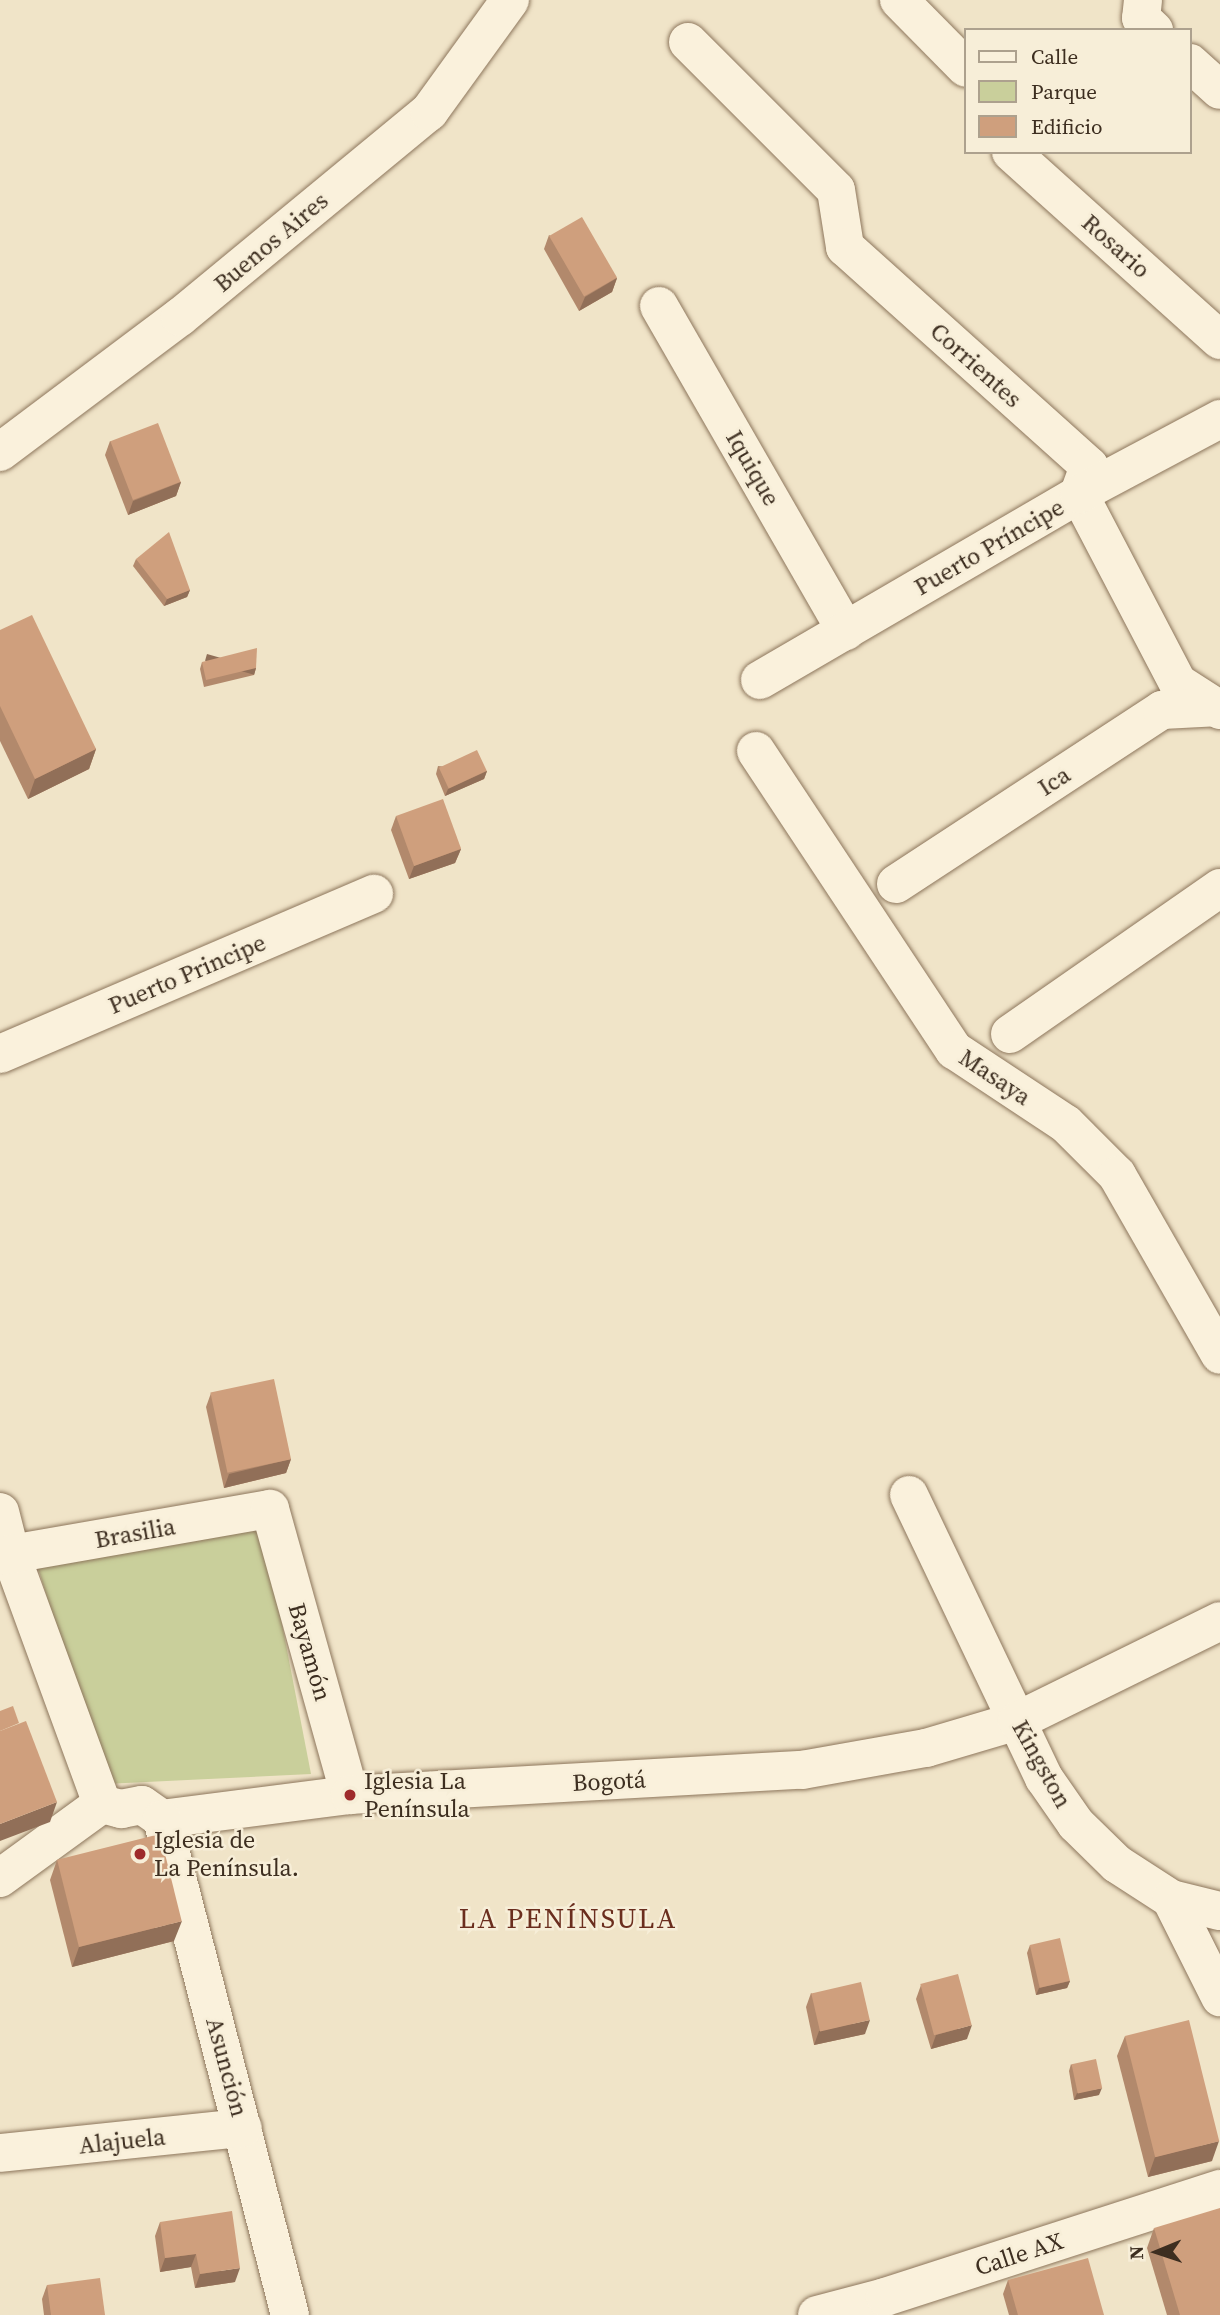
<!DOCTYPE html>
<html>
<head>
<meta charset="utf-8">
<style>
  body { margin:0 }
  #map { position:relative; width:1220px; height:2315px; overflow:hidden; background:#f0e4c8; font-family:"Source Serif 4",serif }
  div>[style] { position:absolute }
  .green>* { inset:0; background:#c9cf9b }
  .roads { filter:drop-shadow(0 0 2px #8d765c) drop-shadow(0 0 2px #8d765c) }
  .minor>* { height:38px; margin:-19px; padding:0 19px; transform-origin:19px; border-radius:19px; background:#faf1dc }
  .wall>* { inset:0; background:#b2896c }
  .shaded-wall>* { inset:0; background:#916f58; transform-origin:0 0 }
  .building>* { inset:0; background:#cf9f7d; transform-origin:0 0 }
  .dots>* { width:19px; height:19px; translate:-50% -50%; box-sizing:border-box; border:4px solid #f7eed8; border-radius:50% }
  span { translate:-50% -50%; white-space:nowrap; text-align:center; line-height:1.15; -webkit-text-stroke:5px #f7eed8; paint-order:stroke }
  .street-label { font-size:24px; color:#3d2e20 }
  .poi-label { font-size:24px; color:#3d2e20 }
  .left { translate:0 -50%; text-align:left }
  .quarter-label { font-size:28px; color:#6b2e1e; letter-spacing:2px }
  .legend { position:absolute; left:964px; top:28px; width:228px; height:126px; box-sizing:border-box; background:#f7eed8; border:2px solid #ada18e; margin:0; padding:9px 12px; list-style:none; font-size:21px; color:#3d2e20 }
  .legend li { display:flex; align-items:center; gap:14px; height:35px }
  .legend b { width:35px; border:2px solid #ada18e }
  .north { position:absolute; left:1122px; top:2217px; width:70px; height:70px; -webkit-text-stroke:5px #f7eed8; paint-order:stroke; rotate:268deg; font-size:19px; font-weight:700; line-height:28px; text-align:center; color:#3d2e20 }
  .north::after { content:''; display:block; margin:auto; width:24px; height:32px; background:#3d2e20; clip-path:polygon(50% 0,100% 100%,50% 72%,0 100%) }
</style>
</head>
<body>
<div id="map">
  <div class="green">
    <div style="clip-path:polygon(263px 1526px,311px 1774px,105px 1784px,37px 1565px)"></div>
  </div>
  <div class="roads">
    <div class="minor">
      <div style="left:899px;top:0;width:95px;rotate:45.4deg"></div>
      <div style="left:1143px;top:0;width:18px;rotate:96deg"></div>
      <div style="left:1141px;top:18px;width:18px;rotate:43deg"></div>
      <div style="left:688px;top:42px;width:209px;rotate:45deg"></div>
      <div style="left:836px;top:190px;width:58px;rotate:81deg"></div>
      <div style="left:845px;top:247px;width:328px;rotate:41.9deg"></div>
      <div style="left:1089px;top:466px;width:30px;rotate:110deg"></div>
      <div style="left:1079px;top:494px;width:213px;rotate:62.4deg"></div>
      <div style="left:1178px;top:683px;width:50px;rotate:32.7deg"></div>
      <div style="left:1190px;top:63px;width:40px;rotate:42deg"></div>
      <div style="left:1011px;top:152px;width:281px;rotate:42deg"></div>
      <div style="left:659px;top:306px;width:375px;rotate:60.1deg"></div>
      <div style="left:0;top:452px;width:225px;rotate:-36.9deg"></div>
      <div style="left:180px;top:317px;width:323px;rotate:-39.5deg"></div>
      <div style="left:429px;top:112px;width:138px;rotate:-54.1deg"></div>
      <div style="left:760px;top:680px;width:369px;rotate:-30.2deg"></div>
      <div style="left:1079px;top:494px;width:160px;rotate:-28deg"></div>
      <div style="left:756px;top:751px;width:359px;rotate:56.5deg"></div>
      <div style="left:954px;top:1050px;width:134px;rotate:33.5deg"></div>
      <div style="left:1066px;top:1124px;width:72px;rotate:45deg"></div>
      <div style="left:1117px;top:1175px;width:207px;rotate:60.2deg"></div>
      <div style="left:896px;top:884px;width:318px;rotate:-33.2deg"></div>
      <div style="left:1162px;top:710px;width:58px;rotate:-3deg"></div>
      <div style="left:1010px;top:1034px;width:256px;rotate:-34.8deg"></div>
      <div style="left:0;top:1054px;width:407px;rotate:-23.2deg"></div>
      <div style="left:909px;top:1495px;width:314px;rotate:64.5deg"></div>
      <div style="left:1044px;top:1778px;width:56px;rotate:55.2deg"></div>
      <div style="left:1076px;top:1824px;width:57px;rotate:44.3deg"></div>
      <div style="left:1117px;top:1864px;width:64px;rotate:32.9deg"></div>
      <div style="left:1171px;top:1899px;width:110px;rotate:63.4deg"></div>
      <div style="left:0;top:1512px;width:44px;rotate:75.7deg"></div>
      <div style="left:11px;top:1555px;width:265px;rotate:69.9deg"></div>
      <div style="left:0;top:1556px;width:274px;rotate:-9.9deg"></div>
      <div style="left:270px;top:1509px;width:297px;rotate:74.4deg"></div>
      <div style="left:102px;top:1804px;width:20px;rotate:15deg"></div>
      <div style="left:121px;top:1809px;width:21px;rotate:-11deg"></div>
      <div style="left:142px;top:1805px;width:24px;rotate:35deg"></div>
      <div style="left:162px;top:1819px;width:190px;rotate:-7.3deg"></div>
      <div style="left:350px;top:1795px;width:453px;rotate:-3.2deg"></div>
      <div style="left:802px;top:1770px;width:126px;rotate:-10.1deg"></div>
      <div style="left:926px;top:1748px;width:95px;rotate:-16.5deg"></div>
      <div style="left:1017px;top:1721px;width:226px;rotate:-26.2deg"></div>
      <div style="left:162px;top:1819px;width:512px;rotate:75.53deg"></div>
      <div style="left:0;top:1878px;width:126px;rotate:-36deg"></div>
      <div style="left:1171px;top:1899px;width:50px;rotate:13.8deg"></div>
      <div style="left:0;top:2153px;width:244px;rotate:-5.9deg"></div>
      <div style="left:817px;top:2315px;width:70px;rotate:-14.8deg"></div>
      <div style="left:885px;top:2297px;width:352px;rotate:-17.9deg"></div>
    </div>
  </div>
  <div class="wall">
    <div style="clip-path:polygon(549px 235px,617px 278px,612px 292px,579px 311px,544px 249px)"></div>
    <div style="clip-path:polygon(110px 441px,181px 482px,176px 496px,128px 515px,105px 455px)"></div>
    <div style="clip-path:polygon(136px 559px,190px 590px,187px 597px,164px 606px,133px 566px)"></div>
    <div style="clip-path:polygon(0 630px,96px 749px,89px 769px,28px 799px,0 741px)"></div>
    <div style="clip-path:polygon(202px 662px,256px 668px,254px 675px,204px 687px,200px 669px)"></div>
    <div style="clip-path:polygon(438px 766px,487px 771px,484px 779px,445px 796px,436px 774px)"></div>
    <div style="clip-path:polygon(396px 816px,461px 849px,455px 863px,409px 879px,391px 830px)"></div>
    <div style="clip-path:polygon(211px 1393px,291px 1459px,286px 1473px,224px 1488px,206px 1407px)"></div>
    <div style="clip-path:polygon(57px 1860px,174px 1941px,72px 1967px,50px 1880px)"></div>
    <div style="clip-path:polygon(1030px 1945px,1070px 1981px,1067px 1988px,1036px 1995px,1027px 1953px)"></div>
    <div style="clip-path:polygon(921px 1985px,967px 2039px,931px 2049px,916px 1999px)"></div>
    <div style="clip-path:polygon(811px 1993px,865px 2034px,814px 2045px,806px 2007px)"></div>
    <div style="clip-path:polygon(1125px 2036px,1212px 2161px,1148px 2177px,1117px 2056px)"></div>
    <div style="clip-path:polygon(1071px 2064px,1099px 2095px,1074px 2100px,1069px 2071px)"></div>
    <div style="clip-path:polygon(160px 2222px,235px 2282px,195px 2288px,191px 2267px,160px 2272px,155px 2236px)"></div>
    <div style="clip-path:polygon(1154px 2228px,1220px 2315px,1167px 2315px,1147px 2248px)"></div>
    <div style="clip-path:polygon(1008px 2280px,1104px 2315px,1009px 2315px,1003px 2294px)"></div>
    <div style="clip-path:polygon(47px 2285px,105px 2315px,44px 2315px,42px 2299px)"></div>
  </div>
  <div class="shaded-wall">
    <div style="clip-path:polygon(617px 278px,612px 292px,579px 311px,585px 297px)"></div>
    <div style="clip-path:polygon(181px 482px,176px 496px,128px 515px,133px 501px)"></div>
    <div style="clip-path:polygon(190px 590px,187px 597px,164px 606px,167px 599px)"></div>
    <div style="left:256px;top:668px;width:7px;height:51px;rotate:106deg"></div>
    <div style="clip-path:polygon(96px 749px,89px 769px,28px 799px,35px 779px)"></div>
    <div style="clip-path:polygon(487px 771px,484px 779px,445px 796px,448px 789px)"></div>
    <div style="clip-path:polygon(461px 849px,455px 863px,409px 879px,414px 866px)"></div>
    <div style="clip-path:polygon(291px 1459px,286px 1473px,224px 1488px,229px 1474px)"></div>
    <div style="clip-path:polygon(57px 1802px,50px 1822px,0 1841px,0 1824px)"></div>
    <div style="clip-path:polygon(182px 1921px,174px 1941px,72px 1967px,79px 1947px)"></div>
    <div style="clip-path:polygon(1070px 1981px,1067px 1988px,1036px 1995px,1039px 1988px)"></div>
    <div style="clip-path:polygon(870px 2020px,865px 2034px,814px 2045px,819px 2031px)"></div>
    <div style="clip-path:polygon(972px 2025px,967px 2039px,931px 2049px,936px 2035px)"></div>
    <div style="clip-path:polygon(1102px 2088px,1099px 2095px,1074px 2100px,1077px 2093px)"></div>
    <div style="clip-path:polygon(1219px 2141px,1212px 2161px,1148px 2177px,1155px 2157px)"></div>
    <div style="clip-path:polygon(196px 2254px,191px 2267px,160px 2272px,165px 2258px)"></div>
    <div style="clip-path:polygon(240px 2268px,235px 2282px,195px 2288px,200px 2274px)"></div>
  </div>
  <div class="building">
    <div style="left:582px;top:217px;width:70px;height:38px;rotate:60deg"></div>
    <div style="left:158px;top:423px;width:63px;height:51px;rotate:69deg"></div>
    <div style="clip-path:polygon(169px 532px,190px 590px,167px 599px,136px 559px)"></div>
    <div style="clip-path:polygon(32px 615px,96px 749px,35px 779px,0 706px,0 630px)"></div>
    <div style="clip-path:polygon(257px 648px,256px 668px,206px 680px,202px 662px)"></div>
    <div style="left:477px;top:750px;width:23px;height:42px;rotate:65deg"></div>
    <div style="left:443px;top:799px;width:53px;height:50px;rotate:70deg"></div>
    <div style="left:274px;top:1379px;width:82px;height:65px;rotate:78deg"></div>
    <div style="clip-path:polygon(13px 1706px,19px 1723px,0 1731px,0 1711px)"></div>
    <div style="clip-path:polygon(26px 1721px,57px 1802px,0 1824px,0 1731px)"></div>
    <div style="left:160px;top:1834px;width:90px;height:106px;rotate:76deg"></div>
    <div style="left:1060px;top:1938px;width:44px;height:31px;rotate:77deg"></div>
    <div style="left:958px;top:1974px;width:53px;height:39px;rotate:75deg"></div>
    <div style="left:861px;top:1982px;width:39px;height:51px;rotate:77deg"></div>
    <div style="left:1189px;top:2020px;width:125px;height:66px;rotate:76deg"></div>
    <div style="left:1096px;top:2059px;width:30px;height:25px;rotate:78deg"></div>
    <div style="clip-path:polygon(1220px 2208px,1220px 2315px,1180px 2315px,1154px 2228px)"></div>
    <div style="clip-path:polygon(232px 2211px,240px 2268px,200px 2274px,196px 2254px,165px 2258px,160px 2222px)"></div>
    <div style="clip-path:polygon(1088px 2258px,1104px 2315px,1018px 2315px,1008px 2280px)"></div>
    <div style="clip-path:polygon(100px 2278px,105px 2315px,51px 2315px,47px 2285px)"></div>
  </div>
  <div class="dots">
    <div style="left:350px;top:1795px;background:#9e2a2b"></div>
    <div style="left:140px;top:1854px;background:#9e2a2b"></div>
  </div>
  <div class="street-label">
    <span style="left:271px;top:242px;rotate:-40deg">Buenos Aires</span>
    <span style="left:1116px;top:246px;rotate:42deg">Rosario</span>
    <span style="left:976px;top:365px;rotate:42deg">Corrientes</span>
    <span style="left:753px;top:468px;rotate:60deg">Iquique</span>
    <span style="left:989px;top:547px;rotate:-30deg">Puerto Príncipe</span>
    <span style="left:1054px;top:781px;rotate:-33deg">Ica</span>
    <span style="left:187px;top:974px;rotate:-23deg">Puerto Principe</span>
    <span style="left:995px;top:1077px;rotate:34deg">Masaya</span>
    <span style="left:135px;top:1533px;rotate:-10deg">Brasilia</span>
    <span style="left:310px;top:1652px;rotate:74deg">Bayamón</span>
    <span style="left:1042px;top:1764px;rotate:61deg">Kingston</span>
    <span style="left:609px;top:1781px;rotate:-3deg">Bogotá</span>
    <span style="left:227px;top:2067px;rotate:75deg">Asunción</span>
    <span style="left:122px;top:2141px;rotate:-6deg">Alajuela</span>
    <span style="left:1019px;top:2254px;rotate:-18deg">Calle AX</span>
  </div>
  <div class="poi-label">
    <span class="left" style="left:364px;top:1795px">Iglesia La<br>Península</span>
    <span class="left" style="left:154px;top:1854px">Iglesia de<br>La Península.</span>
  </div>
  <div class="quarter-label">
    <span style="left:568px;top:1918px">LA PENÍNSULA</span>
  </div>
  <ul class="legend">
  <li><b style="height:9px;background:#faf1dc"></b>Calle</li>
  <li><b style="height:19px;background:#c9cf9b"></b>Parque</li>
  <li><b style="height:19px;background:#cf9f7d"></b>Edificio</li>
  </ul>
  <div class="north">N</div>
</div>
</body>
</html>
